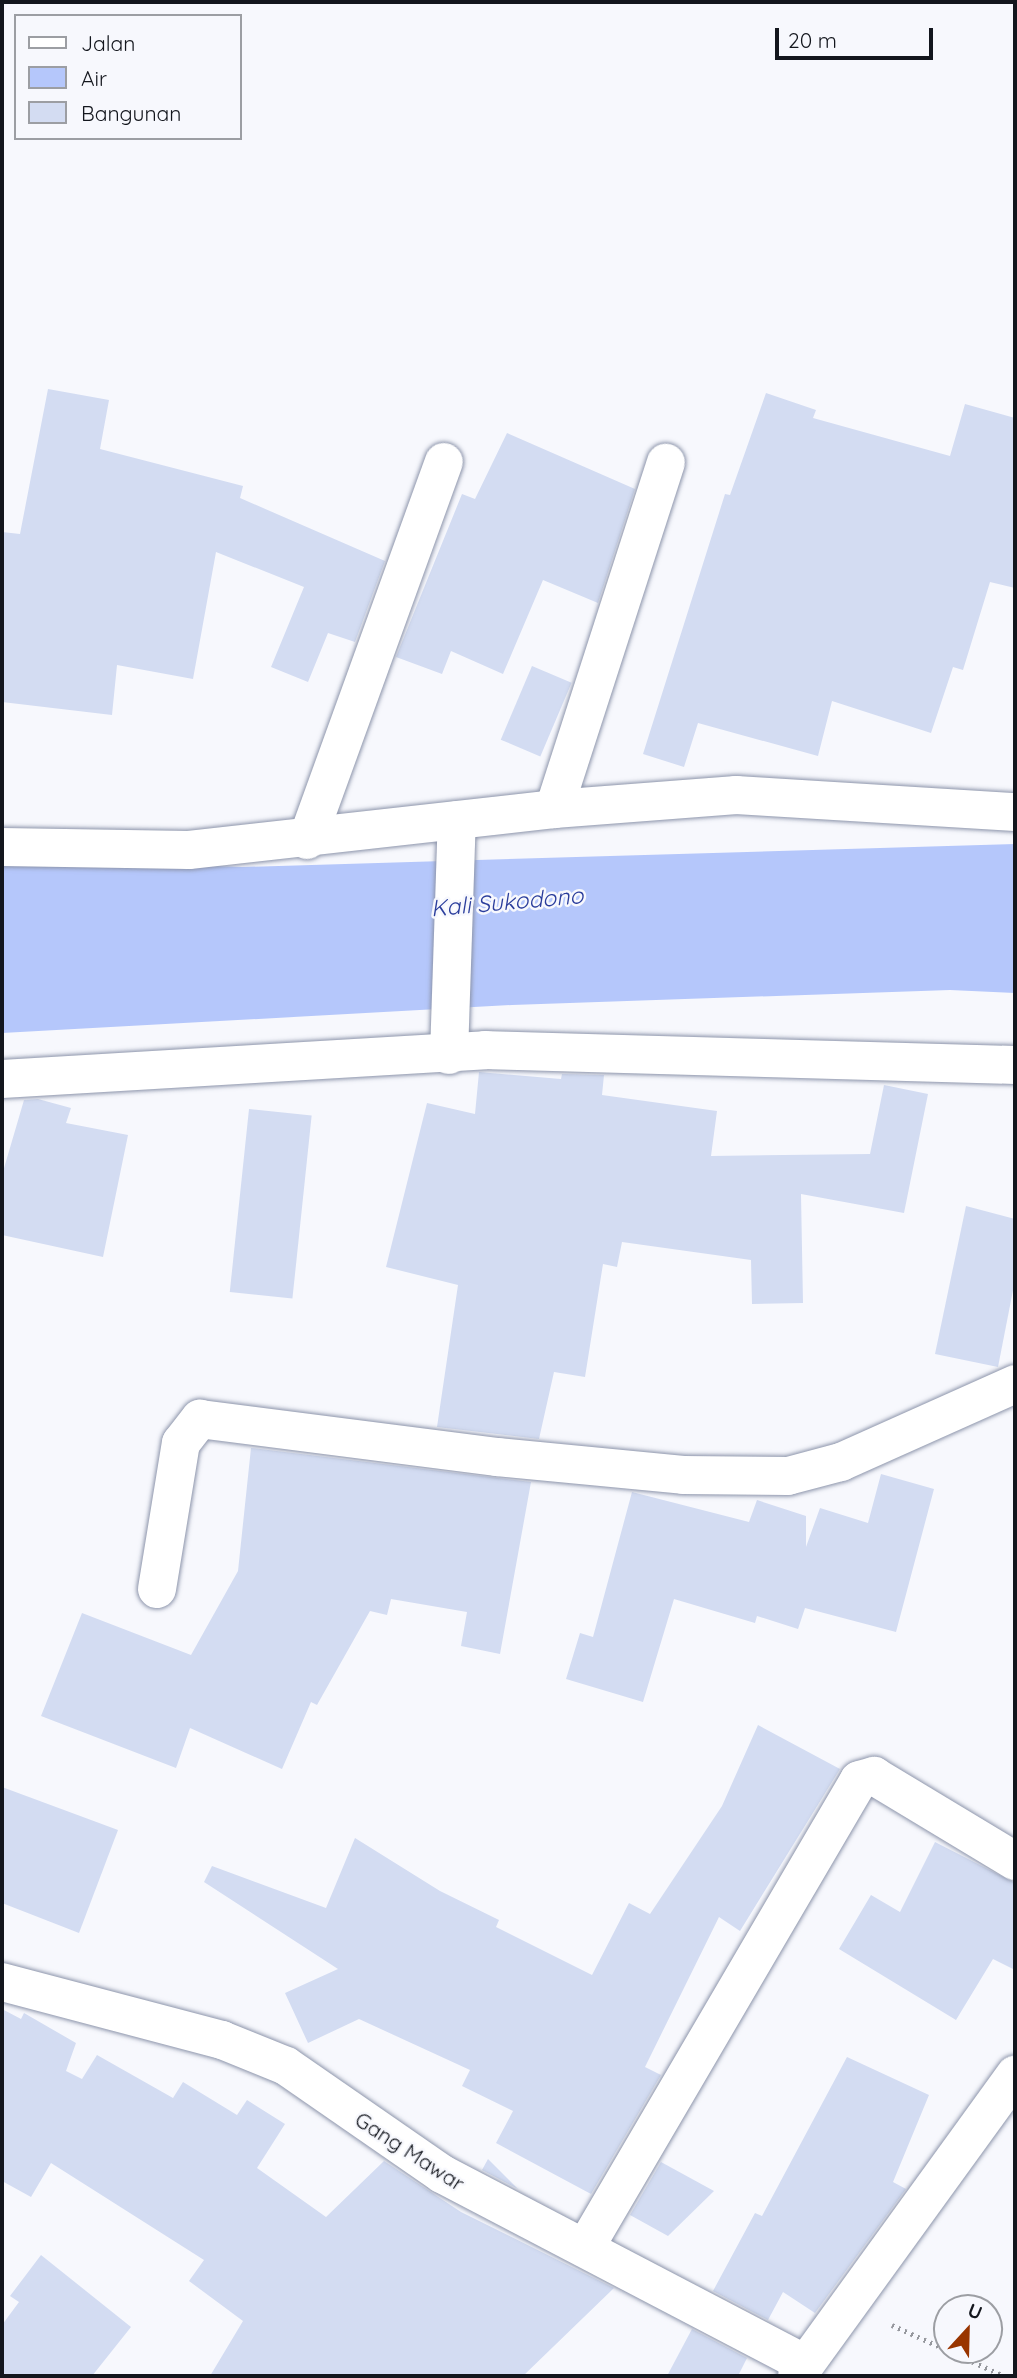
<!DOCTYPE html>
<html>
<head>
<meta charset="utf-8">
<style>
  body { margin:0 }
  #map { position:relative; width:1017px; height:2378px; overflow:hidden; background:#f7f8fd; font-family:Quicksand,sans-serif }
  div>[style] { position:absolute }
  .water>* { inset:0; background:#b5c7fb }
  .building>* { inset:0; background:#d3dcf2; transform-origin:0 0 }
  .path>* { height:4.5px; margin-top:-2.25px; transform-origin:0; background:repeating-linear-gradient(90deg,#95979d 0 2px,transparent 0 7px) }
  .roads { filter:drop-shadow(0 0 2px #8d95ab) drop-shadow(0 0 2px #8d95ab) }
  .minor>* { height:38px; margin:-19px; padding:0 19px; transform-origin:19px; border-radius:19px; background:#fff }
  .major>* { height:38px; margin:-19px; padding:0 19px; transform-origin:19px; border-radius:19px; background:#fff }
  span { translate:-50% -50%; white-space:nowrap; text-align:center; line-height:1.15; -webkit-text-stroke:5px #f7f8fd; paint-order:stroke }
  .street-label { font-size:21px; color:#13161d }
  .water-label { font-size:23px; color:#2a3d9c; font-style:italic }
  .frame { position:absolute; inset:0; border:4px solid #13161d; pointer-events:none }
  .legend { position:absolute; left:14px; top:14px; width:228px; height:126px; box-sizing:border-box; background:#f7f8fd; border:2px solid #9c9ea3; margin:0; padding:9px 12px; list-style:none; font-size:21px; color:#13161d }
  .legend li { display:flex; align-items:center; gap:14px; height:35px }
  .legend b { width:35px; border:2px solid #9c9ea3 }
  .north { position:absolute; left:933px; top:2294px; width:70px; height:70px; box-sizing:border-box; background:#f7f8fd; border:2px solid #9c9ea3; border-radius:50%; rotate:22deg; font-size:19px; font-weight:700; line-height:28px; text-align:center; color:#13161d }
  .north::after { content:''; display:block; margin:auto; width:24px; height:32px; background:#993500; clip-path:polygon(50% 0,100% 100%,50% 72%,0 100%) }
  .scale { position:absolute; left:775px; top:28px; width:158px; height:32px; box-sizing:border-box; border:4px solid #13161d; border-top:0; padding-left:9px; font-size:21px; line-height:24px; white-space:nowrap; color:#13161d; -webkit-text-stroke:5px #f7f8fd; paint-order:stroke }
</style>
</head>
<body>
<div id="map">
  <div class="water">
    <div style="clip-path:polygon(1015px 844px,1015px 993px,950px 990px,512px 1005px,2px 1033px,2px 859px,242px 867px)"></div>
  </div>
  <div class="building">
    <div style="clip-path:polygon(48px 389px,109px 400px,100px 449px,243px 486px,240px 498px,385px 561px,355px 642px,328px 633px,308px 682px,271px 667px,304px 587px,216px 552px,193px 679px,117px 665px,112px 715px,2px 702px,2px 532px,20px 534px)"></div>
    <div style="clip-path:polygon(766px 393px,816px 410px,813px 418px,950px 456px,965px 404px,1015px 418px,1015px 588px,990px 582px,963px 670px,953px 667px,931px 733px,832px 701px,818px 756px,698px 723px,684px 767px,643px 754px,725px 494px,730px 495px)"></div>
    <div style="clip-path:polygon(507px 433px,635px 489px,598px 603px,543px 580px,503px 674px,451px 651px,442px 674px,396px 657px,462px 494px,475px 499px)"></div>
    <div style="left:532px;top:666px;width:43px;height:80px;rotate:23deg"></div>
    <div style="clip-path:polygon(479px 1072px,561px 1079px,562px 1074px,604px 1075px,602px 1095px,717px 1111px,711px 1156px,870px 1154px,884px 1085px,928px 1094px,904px 1213px,801px 1194px,803px 1303px,752px 1304px,751px 1260px,622px 1242px,617px 1267px,603px 1264px,585px 1377px,554px 1372px,539px 1439px,437px 1427px,458px 1285px,386px 1267px,427px 1103px,475px 1114px)"></div>
    <div style="clip-path:polygon(38px 1099px,71px 1108px,66px 1123px,128px 1135px,103px 1257px,2px 1235px,2px 1175px,24px 1100px)"></div>
    <div style="left:249px;top:1109px;width:63px;height:184px;rotate:6deg"></div>
    <div style="clip-path:polygon(966px 1206px,1015px 1219px,1015px 1280px,998px 1367px,935px 1354px)"></div>
    <div style="clip-path:polygon(251px 1448px,531px 1482px,500px 1654px,461px 1646px,467px 1612px,391px 1599px,387px 1615px,370px 1611px,317px 1705px,311px 1702px,282px 1769px,190px 1728px,176px 1768px,41px 1716px,82px 1613px,191px 1655px,238px 1571px)"></div>
    <div style="clip-path:polygon(881px 1474px,934px 1489px,896px 1632px,805px 1608px,798px 1629px,757px 1616px,755px 1623px,674px 1599px,643px 1702px,566px 1679px,580px 1633px,593px 1637px,632px 1492px,749px 1522px,757px 1500px,806px 1516px,806px 1547px,820px 1508px,868px 1523px)"></div>
    <div style="clip-path:polygon(758px 1725px,840px 1769px,740px 1931px,719px 1917px,645px 2067px,661px 2075px,591px 2194px,496px 2143px,513px 2111px,462px 2086px,470px 2070px,359px 2019px,308px 2043px,285px 1993px,338px 1969px,204px 1882px,212px 1866px,326px 1908px,355px 1838px,440px 1891px,499px 1920px,496px 1927px,592px 1975px,629px 1903px,650px 1914px,722px 1806px)"></div>
    <div style="clip-path:polygon(2px 1787px,118px 1830px,79px 1933px,2px 1903px)"></div>
    <div style="clip-path:polygon(935px 1842px,1015px 1883px,1015px 1970px,993px 1959px,956px 2020px,839px 1949px,871px 1895px,900px 1912px)"></div>
    <div style="clip-path:polygon(2px 2009px,21px 2019px,24px 2013px,76px 2043px,66px 2071px,82px 2079px,97px 2055px,173px 2098px,183px 2082px,237px 2115px,247px 2100px,285px 2124px,257px 2168px,326px 2217px,384px 2161px,461px 2212px,614px 2288px,523px 2376px,210px 2376px,243px 2321px,189px 2281px,204px 2260px,51px 2163px,31px 2197px,2px 2181px)"></div>
    <div style="clip-path:polygon(847px 2057px,929px 2095px,893px 2182px,906px 2189px,815px 2313px,783px 2292px,768px 2320px,713px 2291px,755px 2213px,762px 2216px)"></div>
    <div style="clip-path:polygon(488px 2159px,518px 2189px,482px 2170px)"></div>
    <div style="clip-path:polygon(661px 2162px,714px 2191px,668px 2236px,630px 2215px)"></div>
    <div style="clip-path:polygon(41px 2255px,131px 2327px,92px 2376px,2px 2376px,2px 2325px,19px 2302px,10px 2296px)"></div>
    <div style="clip-path:polygon(692px 2329px,747px 2358px,738px 2376px,667px 2376px)"></div>
  </div>
  <div class="path">
    <div style="left:892px;top:2325px;width:60px;rotate:24.4deg"></div>
    <div style="left:947px;top:2350px;width:63px;rotate:24.5deg"></div>
  </div>
  <div class="roads">
    <div class="minor">
      <div style="left:554px;top:809px;width:364px;rotate:-72.1deg"></div>
      <div style="left:307px;top:840px;width:402px;rotate:-70.1deg"></div>
      <div style="left:449px;top:1055px;width:235px;rotate:-88.1deg"></div>
      <div style="left:2px;top:1079px;width:484px;rotate:-3.4deg"></div>
      <div style="left:485px;top:1050px;width:530px;rotate:1.62deg"></div>
      <div style="left:157px;top:1589px;width:148px;rotate:-80.7deg"></div>
      <div style="left:181px;top:1443px;width:31px;rotate:-52deg"></div>
      <div style="left:200px;top:1419px;width:299px;rotate:7.3deg"></div>
      <div style="left:497px;top:1457px;width:187px;rotate:5.5deg"></div>
      <div style="left:683px;top:1475px;width:105px;rotate:0.5deg"></div>
      <div style="left:788px;top:1476px;width:55px;rotate:-14.8deg"></div>
      <div style="left:841px;top:1462px;width:191px;rotate:-24.1deg"></div>
      <div style="left:2px;top:1982px;width:228px;rotate:14.8deg"></div>
      <div style="left:222px;top:2040px;width:69px;rotate:22.1deg"></div>
      <div style="left:286px;top:2066px;width:190px;rotate:34.7deg"></div>
      <div style="left:442px;top:2174px;width:408px;rotate:27.6deg"></div>
      <div style="left:585px;top:2248px;width:542px;rotate:-59.65deg"></div>
      <div style="left:859px;top:1780px;width:16px;rotate:-15deg"></div>
      <div style="left:874px;top:1776px;width:165px;rotate:31.1deg"></div>
      <div style="left:797px;top:2376px;width:372px;rotate:-54.1deg"></div>
    </div>
    <div class="major">
      <div style="left:2px;top:847px;width:187px;rotate:0.9deg"></div>
      <div style="left:189px;top:850px;width:367px;rotate:-6.4deg"></div>
      <div style="left:554px;top:809px;width:183px;rotate:-4.4deg"></div>
      <div style="left:736px;top:795px;width:280px;rotate:3.5deg"></div>
    </div>
  </div>
  <div class="street-label">
    <span style="left:410px;top:2151px;rotate:33deg">Gang Mawar</span>
  </div>
  <div class="water-label">
    <span style="left:507px;top:902px;rotate:-5deg">Kali Sukodono</span>
  </div>
  <div class="frame"></div>
  <ul class="legend">
  <li><b style="height:9px;background:#fff"></b>Jalan</li>
  <li><b style="height:19px;background:#b5c7fb"></b>Air</li>
  <li><b style="height:19px;background:#d3dcf2"></b>Bangunan</li>
  </ul>
  <div class="north">U</div>
  <div class="scale">20 m</div>
</div>
</body>
</html>
